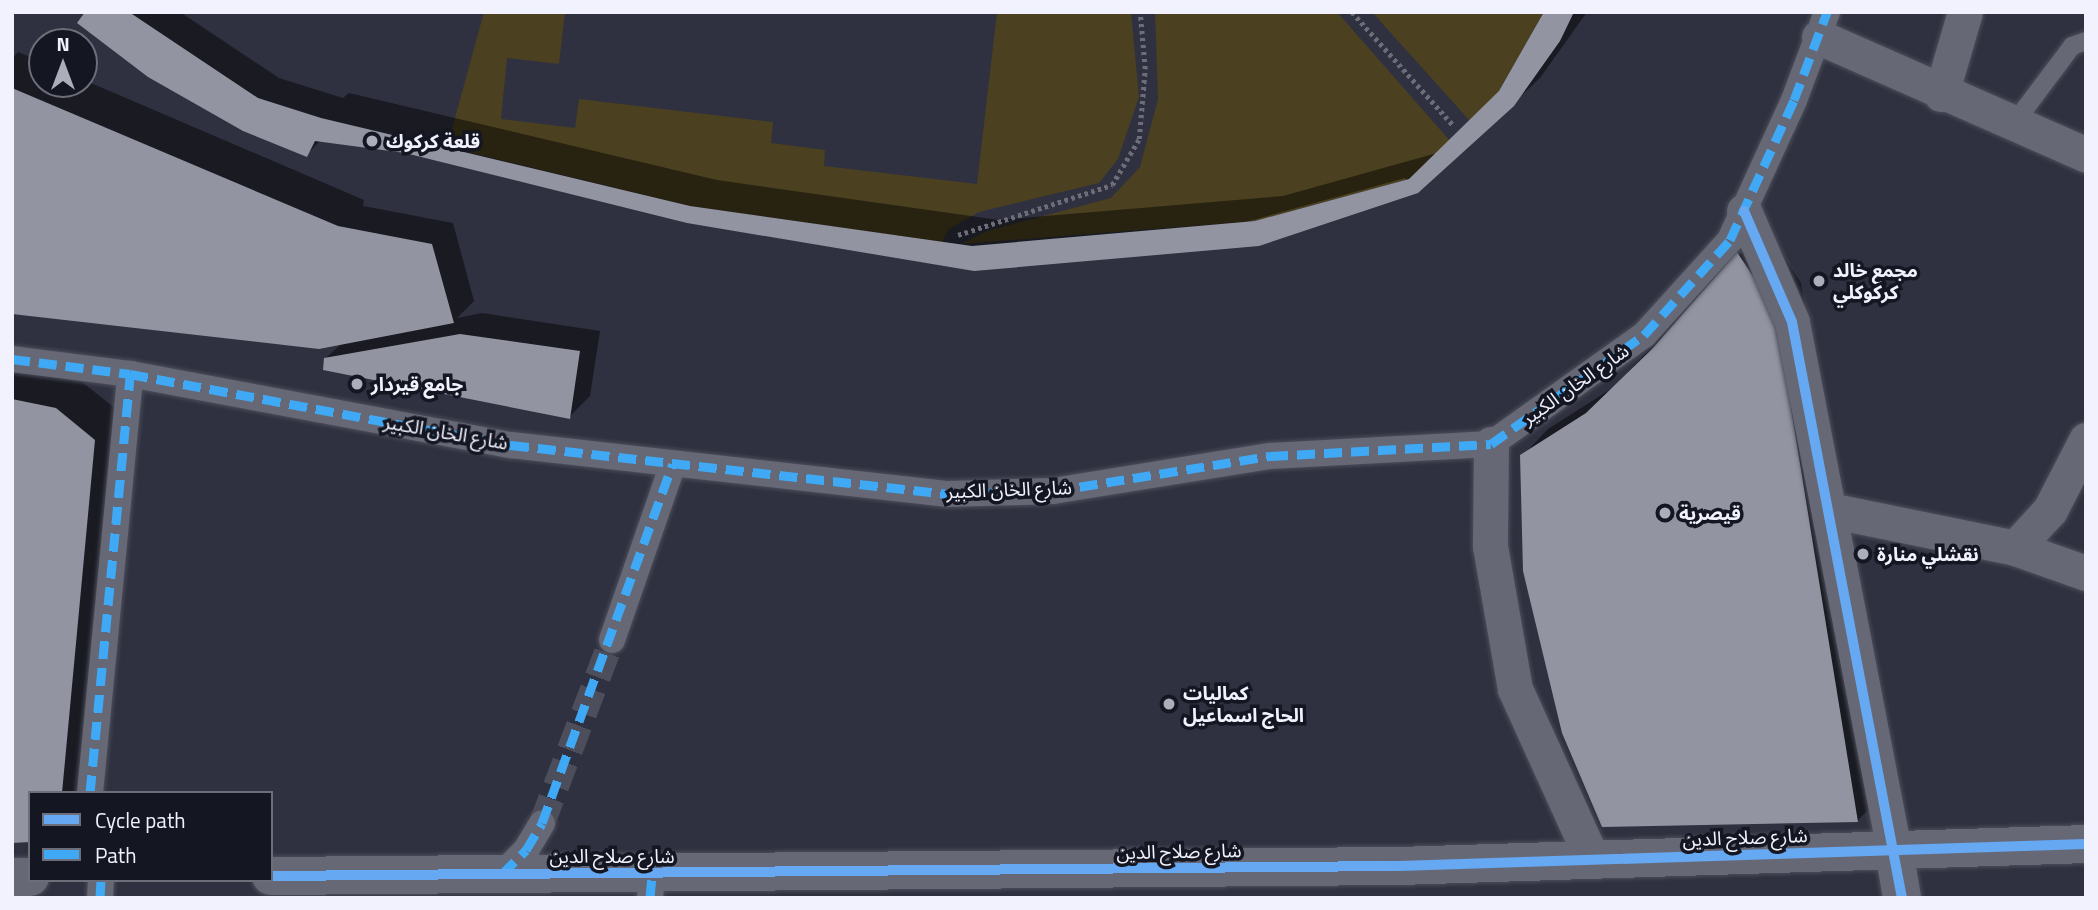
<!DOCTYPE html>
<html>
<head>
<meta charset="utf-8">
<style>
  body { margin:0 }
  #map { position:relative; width:2098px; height:910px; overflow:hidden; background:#2f3140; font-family:"Titillium Web","Noto Sans Arabic",sans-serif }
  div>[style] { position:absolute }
  .green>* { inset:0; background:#4b401f }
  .shadow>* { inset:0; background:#0007 }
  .building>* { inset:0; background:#9294a1 }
  .pedestrian-tunnel>* { height:26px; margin-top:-13px; transform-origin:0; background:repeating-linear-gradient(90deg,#4c4e5c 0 26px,transparent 0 39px) }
  .path>* { height:4.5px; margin-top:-2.25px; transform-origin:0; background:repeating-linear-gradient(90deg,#6c6d78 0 3.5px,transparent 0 7px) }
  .roads { filter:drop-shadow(0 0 2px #4c4e5a) drop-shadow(0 0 2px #4c4e5a) }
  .service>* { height:18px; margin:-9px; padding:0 9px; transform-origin:9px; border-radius:9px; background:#666875 }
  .pedestrian>* { height:26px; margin:-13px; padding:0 13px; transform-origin:13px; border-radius:13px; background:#666875 }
  .minor>* { height:35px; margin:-17.5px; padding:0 17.5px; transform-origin:17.5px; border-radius:17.5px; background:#666875 }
  .tertiary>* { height:38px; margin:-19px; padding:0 19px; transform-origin:19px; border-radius:19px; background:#666875 }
  .quiet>* { height:9px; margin-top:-4.5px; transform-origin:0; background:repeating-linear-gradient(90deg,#3fa9f5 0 18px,transparent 0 27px) }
  .cycleway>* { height:10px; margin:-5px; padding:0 5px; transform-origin:5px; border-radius:5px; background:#66a8f1 }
  .dots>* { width:19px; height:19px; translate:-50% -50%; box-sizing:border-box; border:4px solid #141622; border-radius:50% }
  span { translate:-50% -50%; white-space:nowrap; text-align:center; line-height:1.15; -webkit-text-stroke:7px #141622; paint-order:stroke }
  .poi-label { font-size:19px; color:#f1f2fd; font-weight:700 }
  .left { translate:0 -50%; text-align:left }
  .street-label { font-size:19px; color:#f1f2fd }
  .frame { position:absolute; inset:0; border:14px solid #f1f2fd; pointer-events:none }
  .legend { position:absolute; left:28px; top:791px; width:245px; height:91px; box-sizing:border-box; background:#141622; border:2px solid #6c6e7a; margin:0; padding:9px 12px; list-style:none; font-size:21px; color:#f1f2fd }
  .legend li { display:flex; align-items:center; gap:14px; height:35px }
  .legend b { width:35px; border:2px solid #6c6e7a }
  .north { position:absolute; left:28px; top:28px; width:70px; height:70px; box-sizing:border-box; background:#141622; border:2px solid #6c6e7a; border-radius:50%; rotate:0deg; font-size:19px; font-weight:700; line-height:28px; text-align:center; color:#f1f2fd }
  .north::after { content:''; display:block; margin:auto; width:24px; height:32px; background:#adaebb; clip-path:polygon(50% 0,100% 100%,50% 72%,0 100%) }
</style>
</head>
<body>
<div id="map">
  <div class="green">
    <div style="clip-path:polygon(484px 12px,565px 12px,559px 64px,507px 58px,501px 119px,575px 128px,579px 99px,773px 122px,771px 143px,825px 150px,824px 166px,977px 184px,997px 12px,1131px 12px,1139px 97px,1118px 159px,1099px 183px,979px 212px,949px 229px,942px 242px,690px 206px,447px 147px)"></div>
    <div style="clip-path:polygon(1155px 12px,1337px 12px,1451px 142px,1409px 179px,1255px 221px,961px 244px,987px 231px,1111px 198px,1140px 167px,1158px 99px)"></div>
    <div style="clip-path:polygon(1372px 12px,1544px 12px,1499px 91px,1470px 121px)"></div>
  </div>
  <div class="shadow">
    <div style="clip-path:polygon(evenodd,87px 12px,180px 12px,279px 78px,343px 98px,349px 93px,717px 180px,999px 220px,1283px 196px,1437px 153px,1501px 90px,1546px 12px,1587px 12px,1540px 78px,1418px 192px,1258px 244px,974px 269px,405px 151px,321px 140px,306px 155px,87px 12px,1405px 178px,1406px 180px,1247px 225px,1246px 222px,1405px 178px)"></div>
    <div style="clip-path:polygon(18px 52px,42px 62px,42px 84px,84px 84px,84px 80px,364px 200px,363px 206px,453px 223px,474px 301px,457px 318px,482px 313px,600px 331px,590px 396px,569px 417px,325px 359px,342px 343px,12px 312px,12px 59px)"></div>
    <div style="clip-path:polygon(1765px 228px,1801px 283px,1884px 794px,1857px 821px,1522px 456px,1548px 429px,1614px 387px)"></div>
    <div style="clip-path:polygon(12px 370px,82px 382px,121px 413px,85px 793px,30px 793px,12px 841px)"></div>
  </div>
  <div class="building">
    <div style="clip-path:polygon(85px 12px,129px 12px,258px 98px,321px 118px,690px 206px,972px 246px,1255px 221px,1409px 179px,1499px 91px,1544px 12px,1574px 12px,1560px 41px,1514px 106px,1418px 193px,1259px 246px,974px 271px,687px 223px,405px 153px,315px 141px,307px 157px,243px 131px,148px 77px,77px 23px)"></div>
    <div style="clip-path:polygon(12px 88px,338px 226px,432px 244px,454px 323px,319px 349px,12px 314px)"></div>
    <div style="clip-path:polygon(1737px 252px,1775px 309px,1858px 822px,1602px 827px,1562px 733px,1523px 571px,1520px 455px,1586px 413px,1652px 349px)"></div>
    <div style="clip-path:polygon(460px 334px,580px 351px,570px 419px,323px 370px,324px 358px)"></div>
    <div style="clip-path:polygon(12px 399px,56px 408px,95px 440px,62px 793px,30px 793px,30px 842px,12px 843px)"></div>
  </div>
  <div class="pedestrian-tunnel">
    <div style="left:542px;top:823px;width:196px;rotate:-69.1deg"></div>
  </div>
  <div class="path">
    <div style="left:1352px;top:12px;width:152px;rotate:48.2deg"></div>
    <div style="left:958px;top:235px;width:162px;rotate:-18deg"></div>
    <div style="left:1112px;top:185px;width:53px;rotate:-59.6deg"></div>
    <div style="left:1139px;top:139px;width:70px;rotate:-85.1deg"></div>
    <div style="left:1145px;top:69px;width:57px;rotate:-95deg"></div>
  </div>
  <div class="roads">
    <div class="service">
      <div style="left:2015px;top:122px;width:95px;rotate:-53.1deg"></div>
      <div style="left:2072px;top:46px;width:15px;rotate:-20deg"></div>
    </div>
    <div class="pedestrian">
      <div style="left:12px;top:359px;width:119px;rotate:7.2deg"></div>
      <div style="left:130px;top:374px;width:388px;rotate:10.6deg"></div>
      <div style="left:511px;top:445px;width:440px;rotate:6.4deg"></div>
      <div style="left:948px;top:494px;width:105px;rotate:-1.6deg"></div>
      <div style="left:1053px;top:491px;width:220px;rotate:-9.2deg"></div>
      <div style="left:1270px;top:456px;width:221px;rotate:-3.1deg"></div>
      <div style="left:1491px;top:444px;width:188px;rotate:-35.5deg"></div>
      <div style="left:1644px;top:335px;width:128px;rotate:-47.8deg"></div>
      <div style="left:1730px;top:240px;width:154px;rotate:-65.4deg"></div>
      <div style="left:1794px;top:100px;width:94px;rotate:-69.4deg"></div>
      <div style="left:612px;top:640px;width:186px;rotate:-70.9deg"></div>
      <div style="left:90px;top:793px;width:421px;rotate:-84.5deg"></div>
      <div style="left:502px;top:874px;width:34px;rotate:-45deg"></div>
      <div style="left:526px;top:850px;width:31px;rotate:-59deg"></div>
      <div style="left:100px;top:898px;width:18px;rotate:-87deg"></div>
      <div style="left:650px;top:898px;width:25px;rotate:-85deg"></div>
    </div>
    <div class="minor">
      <div style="left:1819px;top:37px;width:292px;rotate:23.8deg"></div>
      <div style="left:1941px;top:94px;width:85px;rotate:-73.7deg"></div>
      <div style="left:1744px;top:211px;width:121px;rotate:66.6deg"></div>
      <div style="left:1792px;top:322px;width:538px;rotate:79.07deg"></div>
      <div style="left:1491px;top:444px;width:102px;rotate:90.6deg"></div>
      <div style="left:1490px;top:546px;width:145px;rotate:80.1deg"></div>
      <div style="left:1515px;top:689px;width:187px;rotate:65.6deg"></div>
      <div style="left:1829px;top:510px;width:190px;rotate:11.5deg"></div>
      <div style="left:2015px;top:548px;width:75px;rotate:19.4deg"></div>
      <div style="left:2015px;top:548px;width:52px;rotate:-47.4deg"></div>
      <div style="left:2050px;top:510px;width:79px;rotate:-62.8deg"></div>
    </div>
    <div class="tertiary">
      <div style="left:1894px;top:850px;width:49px;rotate:80.5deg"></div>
      <div style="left:271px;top:876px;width:1128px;rotate:-0.51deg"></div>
      <div style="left:1399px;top:866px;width:687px;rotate:-1.83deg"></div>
      <div style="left:12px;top:877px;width:18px"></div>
    </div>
  </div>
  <div class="quiet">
    <div style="left:12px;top:359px;width:119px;rotate:7.2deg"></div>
    <div style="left:130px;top:374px;width:388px;rotate:10.6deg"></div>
    <div style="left:511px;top:445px;width:440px;rotate:6.4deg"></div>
    <div style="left:948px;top:494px;width:105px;rotate:-1.6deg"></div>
    <div style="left:1053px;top:491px;width:220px;rotate:-9.2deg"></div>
    <div style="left:1270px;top:456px;width:221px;rotate:-3.1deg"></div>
    <div style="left:1491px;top:444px;width:188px;rotate:-35.5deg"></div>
    <div style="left:1644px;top:335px;width:128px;rotate:-47.8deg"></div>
    <div style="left:1730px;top:240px;width:154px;rotate:-65.4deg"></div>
    <div style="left:1794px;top:100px;width:94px;rotate:-69.4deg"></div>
    <div style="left:90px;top:793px;width:421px;rotate:-84.5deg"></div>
    <div style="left:502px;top:874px;width:34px;rotate:-45deg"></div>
    <div style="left:526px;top:850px;width:31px;rotate:-59deg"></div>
    <div style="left:542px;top:823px;width:382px;rotate:-70deg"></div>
    <div style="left:100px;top:898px;width:18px;rotate:-87deg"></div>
    <div style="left:650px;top:898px;width:25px;rotate:-85deg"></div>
  </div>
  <div class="cycleway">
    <div style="left:1744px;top:211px;width:121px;rotate:66.6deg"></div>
    <div style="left:1792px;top:322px;width:586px;rotate:79.19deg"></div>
    <div style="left:271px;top:876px;width:1128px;rotate:-0.51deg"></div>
    <div style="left:1399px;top:866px;width:687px;rotate:-1.83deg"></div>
  </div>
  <div class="dots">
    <div style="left:372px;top:141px;background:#adaebb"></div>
    <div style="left:1819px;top:281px;background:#adaebb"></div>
    <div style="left:357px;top:384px;background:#adaebb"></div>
    <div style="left:1665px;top:513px;background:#adaebb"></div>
    <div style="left:1863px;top:554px;background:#adaebb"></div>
    <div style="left:1169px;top:704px;background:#adaebb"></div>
  </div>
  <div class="poi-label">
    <span class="left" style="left:386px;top:141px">قلعة كركوك</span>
    <span class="left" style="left:1833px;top:281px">مجمع خالد<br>كركوكلي</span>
    <span class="left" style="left:371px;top:384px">جامع قيردار</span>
    <span class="left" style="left:1679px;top:513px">قيصرية</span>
    <span class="left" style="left:1877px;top:554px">نقشلي منارة</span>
    <span class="left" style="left:1183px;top:704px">كماليات<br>الحاج اسماعيل</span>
  </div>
  <div class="street-label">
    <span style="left:1575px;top:384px;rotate:-35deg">شارع الخان الكبير</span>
    <span style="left:446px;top:432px;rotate:10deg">شارع الخان الكبير</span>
    <span style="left:1009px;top:489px;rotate:-2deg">شارع الخان الكبير</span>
    <span style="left:1745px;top:837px;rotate:-2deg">شارع صلاح الدين</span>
    <span style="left:1179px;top:851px;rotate:-1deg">شارع صلاح الدين</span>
    <span style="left:612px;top:856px">شارع صلاح الدين</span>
  </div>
  <div class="frame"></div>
  <ul class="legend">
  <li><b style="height:9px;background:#66a8f1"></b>Cycle path</li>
  <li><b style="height:9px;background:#3fa9f5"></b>Path</li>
  </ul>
  <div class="north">N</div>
</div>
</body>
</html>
